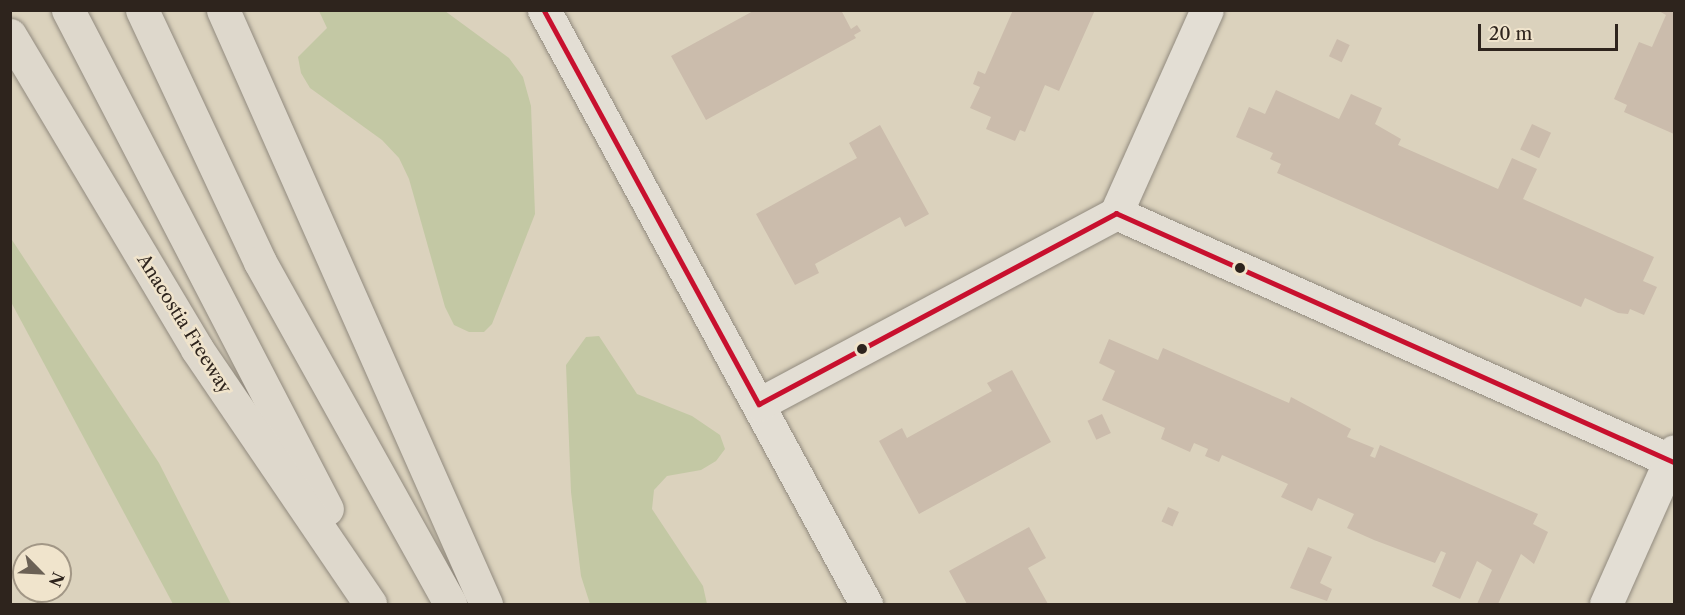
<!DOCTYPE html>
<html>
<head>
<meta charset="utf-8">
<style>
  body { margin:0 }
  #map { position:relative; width:1685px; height:615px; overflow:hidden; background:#dbd2bd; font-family:"Libre Caslon Text",serif }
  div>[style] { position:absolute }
  .green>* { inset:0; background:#c3c8a4 }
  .building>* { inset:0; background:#cbbcac; transform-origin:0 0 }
  .roads { filter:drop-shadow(0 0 2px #918a7e) drop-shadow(0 0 2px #918a7e) }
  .street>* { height:33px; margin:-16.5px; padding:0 16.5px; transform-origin:16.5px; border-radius:16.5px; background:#e3ded4 }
  .highway>* { height:33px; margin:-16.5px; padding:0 16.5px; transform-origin:16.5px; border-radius:16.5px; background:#ded8cc }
  .bus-1>* { height:4.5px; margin:-2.25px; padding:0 2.25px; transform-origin:2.25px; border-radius:2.25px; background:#c8102e }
  .dots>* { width:16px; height:16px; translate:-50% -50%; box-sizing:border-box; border:3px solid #f0e4cc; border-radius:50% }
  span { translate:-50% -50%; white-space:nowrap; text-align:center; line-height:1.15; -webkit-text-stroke:5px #f0e4cc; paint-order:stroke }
  .street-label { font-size:18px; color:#2e241d }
  .frame { position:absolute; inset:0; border:12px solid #2e241d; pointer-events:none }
  .north { position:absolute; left:12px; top:543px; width:60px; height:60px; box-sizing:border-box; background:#f0e4cc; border:2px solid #a29786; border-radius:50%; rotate:114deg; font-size:16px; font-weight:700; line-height:24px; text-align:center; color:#2e241d }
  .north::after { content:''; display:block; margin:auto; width:21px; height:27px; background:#6b6155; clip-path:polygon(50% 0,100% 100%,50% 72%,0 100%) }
  .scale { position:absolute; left:1478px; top:24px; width:140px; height:27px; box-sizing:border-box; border:3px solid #2e241d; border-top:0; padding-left:8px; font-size:18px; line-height:21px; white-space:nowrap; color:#2e241d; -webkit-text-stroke:4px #f0e4cc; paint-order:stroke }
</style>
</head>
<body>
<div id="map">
  <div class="green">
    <div style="clip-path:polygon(319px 11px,445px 11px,509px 58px,523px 77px,531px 106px,535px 214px,492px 324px,484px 332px,469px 332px,454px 325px,445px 307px,409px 179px,399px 158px,382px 140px,310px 88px,301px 73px,298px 57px,327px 28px)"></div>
    <div style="clip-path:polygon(12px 240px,159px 463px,231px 604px,173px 604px,11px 302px)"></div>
    <div style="clip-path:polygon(599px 336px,637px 394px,692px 416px,720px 435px,725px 449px,716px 461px,701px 470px,667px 476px,654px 490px,652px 509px,703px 586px,707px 604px,590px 604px,581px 576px,571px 492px,566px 365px,586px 337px)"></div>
  </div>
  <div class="building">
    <div style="clip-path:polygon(755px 10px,841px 10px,851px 29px,857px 25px,861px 31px,854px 35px,856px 38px,706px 120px,671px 56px)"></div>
    <div style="clip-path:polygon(1013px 10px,1095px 10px,1059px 91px,1045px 85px,1025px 132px,1020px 130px,1015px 141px,986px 129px,991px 117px,970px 108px,980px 87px,973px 84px,978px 71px,985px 74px)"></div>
    <div style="clip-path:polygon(1657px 10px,1674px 10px,1674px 134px,1624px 112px,1627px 105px,1614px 99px,1639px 42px,1652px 47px,1666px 15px)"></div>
    <div style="left:1337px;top:39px;width:14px;height:19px;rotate:25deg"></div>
    <div style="clip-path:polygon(1276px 90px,1339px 119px,1351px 94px,1382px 108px,1375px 124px,1401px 139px,1398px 145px,1498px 189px,1512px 158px,1537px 169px,1523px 199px,1654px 257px,1643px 281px,1657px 287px,1644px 315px,1630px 309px,1628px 314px,1618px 313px,1585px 298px,1581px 307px,1277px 173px,1281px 164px,1270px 159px,1273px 153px,1236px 137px,1249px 107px,1265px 114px)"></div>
    <div style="left:1532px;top:124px;width:21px;height:28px;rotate:25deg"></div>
    <div style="clip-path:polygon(880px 125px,929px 214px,905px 227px,900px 217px,815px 264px,819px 273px,795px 285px,756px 214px,857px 158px,849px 143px)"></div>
    <div style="clip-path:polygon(1109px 339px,1158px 360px,1163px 348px,1289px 403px,1291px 397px,1351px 429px,1347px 437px,1374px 448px,1370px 456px,1375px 458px,1380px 445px,1538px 514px,1533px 524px,1548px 532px,1534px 564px,1521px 554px,1498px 604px,1477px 604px,1492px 570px,1477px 561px,1460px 599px,1432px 586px,1446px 553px,1441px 551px,1435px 563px,1374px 540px,1347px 528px,1354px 514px,1318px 498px,1312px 511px,1281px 497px,1288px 484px,1222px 455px,1219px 462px,1205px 456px,1208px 449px,1194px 443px,1190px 452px,1161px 439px,1165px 428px,1102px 400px,1115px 371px,1099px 363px)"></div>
    <div style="clip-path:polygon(1012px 370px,1051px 442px,919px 514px,879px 441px,902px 428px,907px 438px,992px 391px,987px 383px)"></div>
    <div style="left:1102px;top:414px;width:21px;height:16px;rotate:65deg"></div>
    <div style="left:1168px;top:507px;width:12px;height:16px;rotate:24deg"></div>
    <div style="clip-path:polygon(1029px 527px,1046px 558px,1028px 568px,1048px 604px,967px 604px,949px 571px)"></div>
    <div style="clip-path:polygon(1308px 547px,1332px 557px,1320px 583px,1332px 589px,1327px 601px,1290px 588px)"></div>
  </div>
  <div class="roads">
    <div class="street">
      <div style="left:544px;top:10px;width:676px;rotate:61.54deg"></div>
      <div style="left:1116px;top:213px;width:611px;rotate:24.05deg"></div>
      <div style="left:759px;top:404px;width:405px;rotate:-28.1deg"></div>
      <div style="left:1116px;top:213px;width:222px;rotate:-65.9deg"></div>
      <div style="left:1606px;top:604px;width:167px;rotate:-66deg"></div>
    </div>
    <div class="highway">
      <div style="left:68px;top:10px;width:562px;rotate:62.57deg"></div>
      <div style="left:142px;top:10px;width:278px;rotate:64.9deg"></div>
      <div style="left:260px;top:262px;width:391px;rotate:60.9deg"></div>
      <div style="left:223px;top:10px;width:650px;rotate:66.12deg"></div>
      <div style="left:10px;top:35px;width:365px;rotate:59.2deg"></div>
      <div style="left:197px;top:349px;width:308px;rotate:55.8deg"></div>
    </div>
  </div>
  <div class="bus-1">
    <div style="left:544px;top:10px;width:449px;rotate:61.4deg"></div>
    <div style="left:759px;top:404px;width:405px;rotate:-28.1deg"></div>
    <div style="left:1116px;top:213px;width:611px;rotate:24.05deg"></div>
  </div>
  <div class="dots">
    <div style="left:1240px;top:268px;background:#2e241d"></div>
    <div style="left:862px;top:349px;background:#2e241d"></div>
  </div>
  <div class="street-label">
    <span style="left:184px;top:324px;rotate:58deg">Anacostia Freeway</span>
  </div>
  <div class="frame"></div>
  <div class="north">N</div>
  <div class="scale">20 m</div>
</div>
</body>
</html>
